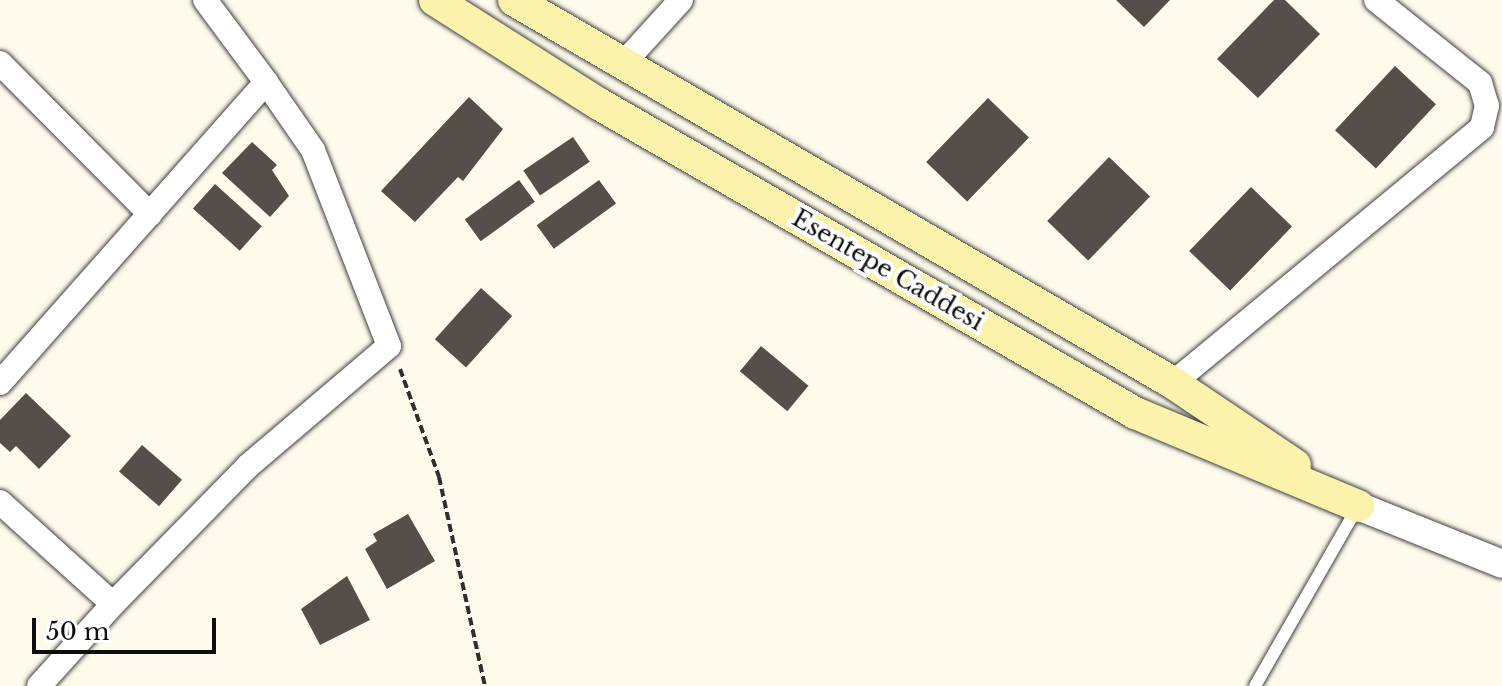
<!DOCTYPE html>
<html>
<head>
<meta charset="utf-8">
<style>
  body { margin:0 }
  #map { position:relative; width:1502px; height:686px; overflow:hidden; background:#fefbed; font-family:"Libre Baskerville",serif }
  div>[style] { position:absolute }
  .building>* { inset:0; background:#554e49; transform-origin:0 0 }
  .path>* { height:4px; margin-top:-2px; transform-origin:0; background:repeating-linear-gradient(90deg,#2f2f2f 0 8px,transparent 0 12px) }
  .roads { filter:drop-shadow(0 0 2px #404040) drop-shadow(0 0 2px #404040) }
  .service>* { height:12px; margin:-6px; padding:0 6px; transform-origin:6px; border-radius:6px; background:#fff }
  .minor>* { height:24px; margin:-12px; padding:0 12px; transform-origin:12px; border-radius:12px; background:#fff }
  .tertiary>* { height:28px; margin:-14px; padding:0 14px; transform-origin:14px; border-radius:14px; background:#fff }
  .secondary>* { height:32px; margin:-16px; padding:0 16px; transform-origin:16px; border-radius:16px; background:#fbf2ab }
  span { translate:-50% -50%; white-space:nowrap; text-align:center; line-height:1.15; -webkit-text-stroke:8px #fff; paint-order:stroke }
  .street-label { font-size:24px; color:#0d0d0d }
  .scale { position:absolute; left:32px; top:618px; width:184px; height:36px; box-sizing:border-box; border:4px solid #0d0d0d; border-top:0; padding-left:10px; font-size:24px; line-height:28px; white-space:nowrap; color:#0d0d0d; -webkit-text-stroke:6px #fff; paint-order:stroke }
</style>
</head>
<body>
<div id="map">
  <div class="building">
    <div style="clip-path:polygon(1116px 0,1170px 0,1144px 27px)"></div>
    <div style="clip-path:polygon(1274px 0,1285px 0,1320px 34px,1258px 98px,1217px 59px)"></div>
    <div style="left:1395px;top:66px;width:56px;height:88px;rotate:43deg"></div>
    <div style="clip-path:polygon(469px 97px,503px 129px,463px 181px,458px 177px,415px 222px,381px 191px)"></div>
    <div style="left:988px;top:98px;width:57px;height:89px;rotate:44deg"></div>
    <div style="left:573px;top:137px;width:30px;height:60px;rotate:56deg"></div>
    <div style="clip-path:polygon(252px 142px,277px 165px,272px 170px,289px 196px,270px 217px,222px 173px)"></div>
    <div style="left:1109px;top:157px;width:57px;height:89px;rotate:44deg"></div>
    <div style="left:519px;top:180px;width:27px;height:67px;rotate:54deg"></div>
    <div style="left:599px;top:180px;width:29px;height:77px;rotate:54deg"></div>
    <div style="left:215px;top:184px;width:63px;height:33px;rotate:42deg"></div>
    <div style="left:1251px;top:187px;width:57px;height:89px;rotate:44deg"></div>
    <div style="left:481px;top:288px;width:42px;height:69px;rotate:42deg"></div>
    <div style="left:761px;top:346px;width:62px;height:33px;rotate:40deg"></div>
    <div style="clip-path:polygon(26px 393px,71px 436px,39px 469px,16px 446px,10px 452px,0 443px,0 420px)"></div>
    <div style="left:142px;top:445px;width:53px;height:35px;rotate:41deg"></div>
    <div style="clip-path:polygon(408px 514px,435px 561px,387px 589px,365px 549px,377px 541px,373px 534px)"></div>
    <div style="clip-path:polygon(347px 576px,370px 620px,320px 645px,301px 609px)"></div>
  </div>
  <div class="path">
    <div style="left:400px;top:369px;width:115px;rotate:70.1deg"></div>
    <div style="left:439px;top:477px;width:214px;rotate:77.6deg"></div>
  </div>
  <div class="roads">
    <div class="service">
      <div style="left:1255px;top:686px;width:207px;rotate:-60.2deg"></div>
    </div>
    <div class="minor">
      <div style="left:0;top:63px;width:213px;rotate:45.2deg"></div>
      <div style="left:621px;top:66px;width:89px;rotate:-47.7deg"></div>
      <div style="left:0;top:383px;width:402px;rotate:-48.5deg"></div>
      <div style="left:266px;top:82px;width:102px;rotate:-126.6deg"></div>
      <div style="left:1173px;top:383px;width:401px;rotate:-39.6deg"></div>
      <div style="left:1482px;top:127px;width:22px;rotate:-77deg"></div>
      <div style="left:1487px;top:106px;width:24px;rotate:-107deg"></div>
      <div style="left:1480px;top:83px;width:133px;rotate:-141.4deg"></div>
      <div style="left:0;top:502px;width:152px;rotate:42.1deg"></div>
      <div style="left:113px;top:604px;width:193px;rotate:-45.6deg"></div>
      <div style="left:248px;top:466px;width:185px;rotate:-40.4deg"></div>
      <div style="left:389px;top:346px;width:210px;rotate:-111.2deg"></div>
      <div style="left:313px;top:150px;width:83px;rotate:-124.7deg"></div>
      <div style="left:39px;top:686px;width:110px;rotate:-47.9deg"></div>
    </div>
    <div class="tertiary">
      <div style="left:1358px;top:506px;width:155px;rotate:21.9deg"></div>
    </div>
    <div class="secondary">
      <div style="left:435px;top:0;width:194px;rotate:32.4deg"></div>
      <div style="left:599px;top:104px;width:619px;rotate:29.96deg"></div>
      <div style="left:1135px;top:413px;width:242px;rotate:22.6deg"></div>
      <div style="left:514px;top:0;width:762px;rotate:30.16deg"></div>
      <div style="left:1173px;top:383px;width:147px;rotate:33.9deg"></div>
    </div>
  </div>
  <div class="street-label">
    <span style="left:888px;top:270px;rotate:30deg">Esentepe Caddesi</span>
  </div>
  <div class="scale">50 m</div>
</div>
</body>
</html>
